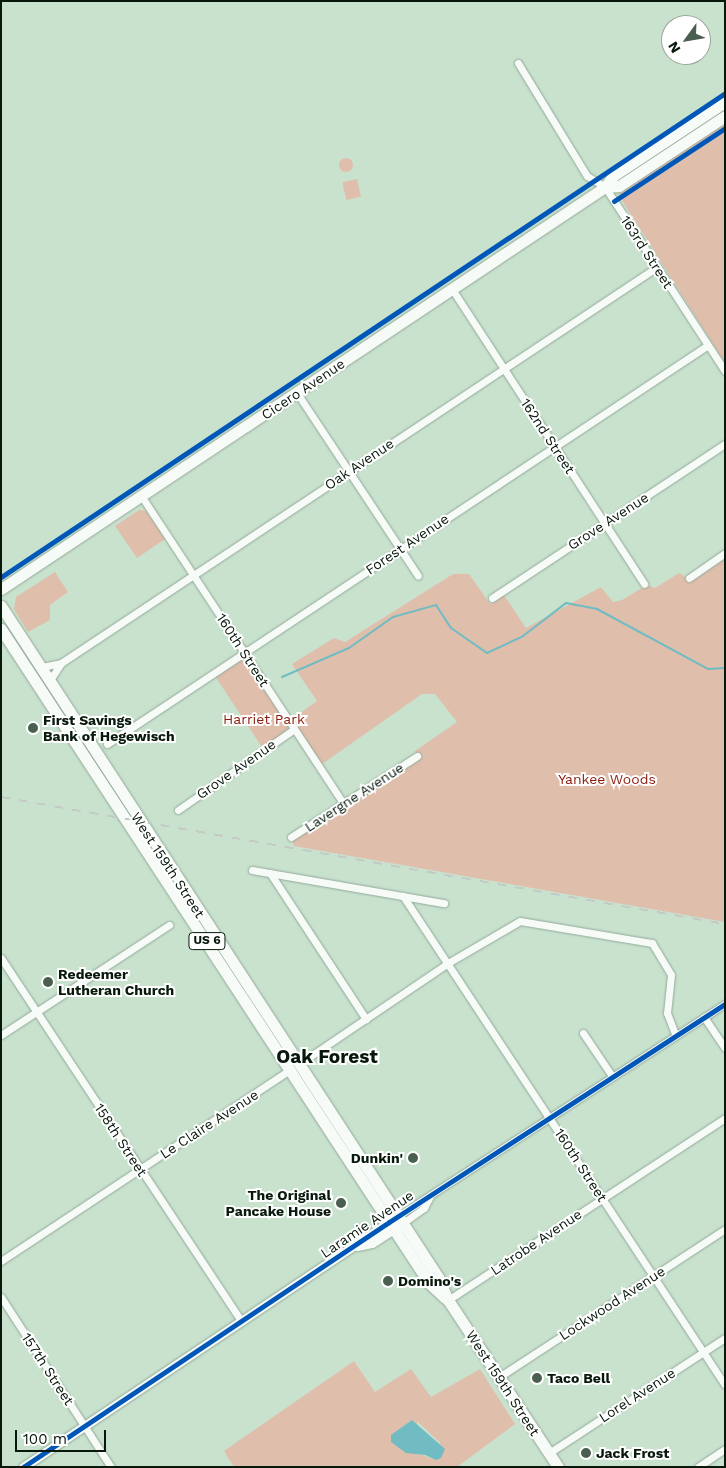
<!DOCTYPE html>
<html>
<head>
<meta charset="utf-8">
<style>
  body { margin:0 }
  #map { position:relative; width:726px; height:1468px; overflow:hidden; background:#c8e2ce; font-family:"Work Sans",sans-serif }
  div>[style] { position:absolute }
  .green>* { inset:0; background:#e0beac; transform-origin:0 0 }
  .round { border-radius:50% }
  .water>* { inset:0; background:#70bcc2 }
  .stream>* { height:2px; margin:-1px; padding:0 1px; transform-origin:1px; border-radius:1px; background:#70bcc2 }
  .roads { filter:drop-shadow(0 0 1px #95a99a) drop-shadow(0 0 1px #95a99a) }
  .minor>* { height:7px; margin:-3.5px; padding:0 3.5px; transform-origin:3.5px; border-radius:3.5px; background:#f7fbf8 }
  .tertiary>* { height:9px; margin:-4.5px; padding:0 4.5px; transform-origin:4.5px; border-radius:4.5px; background:#f7fbf8 }
  .primary>* { height:11px; margin:-5.5px; padding:0 5.5px; transform-origin:5.5px; border-radius:5.5px; background:#f7fbf8 }
  .rail>* { height:2px; margin-top:-1px; transform-origin:0; background:repeating-linear-gradient(90deg,#c4cbc6 0 9px,transparent 0 18px) }
  .cycleway>* { height:5px; margin:-2.5px; padding:0 2.5px; transform-origin:2.5px; border-radius:2.5px; background:#0057b8 }
  .dots>* { width:14px; height:14px; translate:-50% -50%; box-sizing:border-box; border:2px solid #fff; border-radius:50% }
  span { translate:-50% -50%; white-space:nowrap; text-align:center; line-height:1.15; -webkit-text-stroke:4px #fff; paint-order:stroke }
  .shield-label span { padding:1px 4px; background:#fff; border:1px solid; border-radius:4px; -webkit-text-stroke-width:0 }
  .shield-label { font-size:12px; color:#08190c; font-weight:700 }
  .street-label { font-size:14px; color:#08190c }
  .park-label { font-size:14px; color:#8a1c0d }
  .poi-label { font-size:14px; color:#08190c; font-weight:700 }
  .left { translate:0 -50%; text-align:left }
  .right { translate:-100% -50%; text-align:right }
  .district-label { font-size:19px; color:#08190c; font-weight:700 }
  .frame { position:absolute; inset:0; border:2px solid #08190c; pointer-events:none }
  .north { position:absolute; left:661px; top:15px; width:50px; height:50px; box-sizing:border-box; background:#fff; border:1px solid #9ca39e; border-radius:50%; rotate:238deg; font-size:14px; font-weight:700; line-height:20px; text-align:center; color:#08190c }
  .north::after { content:''; display:block; margin:auto; width:18px; height:22px; background:#4b5f50; clip-path:polygon(50% 0,100% 100%,50% 72%,0 100%) }
  .scale { position:absolute; left:15px; top:1430px; width:91px; height:22px; box-sizing:border-box; border:2px solid #08190c; border-top:0; padding-left:6px; font-size:15px; line-height:18px; white-space:nowrap; color:#08190c; -webkit-text-stroke:4px #fff; paint-order:stroke }
</style>
</head>
<body>
<div id="map">
  <div class="green">
    <div style="clip-path:polygon(725px 120px,725px 363px,618px 194px)"></div>
    <div class="round" style="left:339px;top:158px;width:14px;height:14px"></div>
    <div style="left:357px;top:179px;width:18px;height:15px;rotate:77deg"></div>
    <div style="clip-path:polygon(139px 510px,146px 511px,165px 539px,137px 558px,115px 526px)"></div>
    <div style="clip-path:polygon(725px 559px,725px 922px,294px 846px,292px 840px,418px 761px,415px 751px,457px 722px,435px 694px,422px 694px,322px 764px,292px 719px,317px 701px,292px 664px,334px 638px,345px 642px,453px 574px,469px 574px,490px 604px,504px 595px,526px 628px,601px 587px,613px 602px,622px 600px,647px 585px,655px 588px,679px 573px,692px 581px)"></div>
    <div style="clip-path:polygon(55px 572px,68px 592px,50px 605px,50px 620px,28px 632px,14px 609px,16px 597px)"></div>
    <div style="clip-path:polygon(239px 660px,245px 661px,288px 725px,288px 730px,263px 749px,215px 676px)"></div>
    <div style="clip-path:polygon(evenodd,354px 1361px,375px 1392px,411px 1369px,431px 1397px,480px 1369px,515px 1424px,457px 1467px,234px 1467px,224px 1451px,354px 1361px,417px 1421px,440px 1443px,436px 1460px,419px 1454px,417px 1421px)"></div>
  </div>
  <div class="water">
    <div style="clip-path:polygon(412px 1420px,445px 1449px,441px 1458px,436px 1460px,425px 1455px,406px 1453px,391px 1442px,391px 1435px)"></div>
  </div>
  <div class="stream">
    <div style="left:282px;top:677px;width:73px;rotate:-23.4deg"></div>
    <div style="left:349px;top:648px;width:54px;rotate:-35.2deg"></div>
    <div style="left:393px;top:617px;width:45px;rotate:-15.6deg"></div>
    <div style="left:436px;top:605px;width:27px;rotate:57deg"></div>
    <div style="left:451px;top:628px;width:44px;rotate:34.8deg"></div>
    <div style="left:487px;top:653px;width:40px;rotate:-25deg"></div>
    <div style="left:523px;top:636px;width:54px;rotate:-37.5deg"></div>
    <div style="left:566px;top:603px;width:32px;rotate:11deg"></div>
    <div style="left:597px;top:609px;width:126px;rotate:28.4deg"></div>
    <div style="left:708px;top:669px;width:17px;rotate:-3deg"></div>
  </div>
  <div class="roads">
    <div class="minor">
      <div style="left:518px;top:63px;width:132px;rotate:58.6deg"></div>
      <div style="left:587px;top:176px;width:21px;rotate:31deg"></div>
      <div style="left:605px;top:187px;width:220px;rotate:56.9deg"></div>
      <div style="left:452px;top:289px;width:352px;rotate:56.9deg"></div>
      <div style="left:297px;top:393px;width:219px;rotate:56.5deg"></div>
      <div style="left:142px;top:497px;width:367px;rotate:56.7deg"></div>
      <div style="left:689px;top:578px;width:44px;rotate:-34.8deg"></div>
      <div style="left:492px;top:598px;width:279px;rotate:-33.5deg"></div>
      <div style="left:42px;top:667px;width:19px;rotate:-12deg"></div>
      <div style="left:61px;top:663px;width:716px;rotate:-33.6deg"></div>
      <div style="left:50px;top:680px;width:20px;rotate:-57deg"></div>
      <div style="left:107px;top:744px;width:721px;rotate:-33.58deg"></div>
      <div style="left:178px;top:810px;width:141px;rotate:-34.9deg"></div>
      <div style="left:291px;top:837px;width:150px;rotate:-32.7deg"></div>
      <div style="left:252px;top:870px;width:195px;rotate:9.8deg"></div>
      <div style="left:270px;top:873px;width:175px;rotate:56.7deg"></div>
      <div style="left:403px;top:896px;width:585px;rotate:56.64deg"></div>
      <div style="left:1px;top:958px;width:435px;rotate:56.5deg"></div>
      <div style="left:704px;top:1017px;width:37px;rotate:56deg"></div>
      <div style="left:583px;top:1033px;width:52px;rotate:56deg"></div>
      <div style="left:1px;top:1035px;width:201px;rotate:-33.2deg"></div>
      <div style="left:299px;top:1064px;width:180px;rotate:-34.1deg"></div>
      <div style="left:448px;top:963px;width:83px;rotate:-30.3deg"></div>
      <div style="left:520px;top:921px;width:134px;rotate:9.5deg"></div>
      <div style="left:652px;top:943px;width:37px;rotate:59deg"></div>
      <div style="left:671px;top:975px;width:38px;rotate:96deg"></div>
      <div style="left:667px;top:1013px;width:22px;rotate:69deg"></div>
      <div style="left:398px;top:1216px;width:390px;rotate:-33deg"></div>
      <div style="left:403px;top:1223px;width:26px;rotate:-36deg"></div>
      <div style="left:424px;top:1208px;width:13px;rotate:-63deg"></div>
      <div style="left:1px;top:1261px;width:348px;rotate:-33.5deg"></div>
      <div style="left:1px;top:1297px;width:202px;rotate:57.1deg"></div>
      <div style="left:448px;top:1300px;width:331px;rotate:-33.3deg"></div>
      <div style="left:499px;top:1377px;width:270px;rotate:-33.2deg"></div>
      <div style="left:549px;top:1453px;width:210px;rotate:-33.2deg"></div>
      <div style="left:698px;top:1467px;width:32px;rotate:-34deg"></div>
    </div>
    <div class="tertiary">
      <div style="left:357px;top:1246px;width:15px;rotate:-11deg"></div>
      <div style="left:372px;top:1243px;width:31px;rotate:-33deg"></div>
      <div style="left:23px;top:1467px;width:445px;rotate:-33.8deg"></div>
    </div>
    <div class="primary">
      <div style="left:605px;top:187px;width:14px;rotate:-4deg"></div>
      <div style="left:619px;top:186px;width:127px;rotate:-33.4deg"></div>
      <div style="left:1px;top:589px;width:726px;rotate:-33.65deg"></div>
      <div style="left:605px;top:187px;width:14px;rotate:-54deg"></div>
      <div style="left:613px;top:176px;width:134px;rotate:-33.5deg"></div>
      <div style="left:1px;top:606px;width:801px;rotate:56.93deg"></div>
      <div style="left:438px;top:1277px;width:25px;rotate:67deg"></div>
      <div style="left:448px;top:1300px;width:200px;rotate:56.6deg"></div>
      <div style="left:1px;top:629px;width:782px;rotate:56.8deg"></div>
      <div style="left:429px;top:1283px;width:22px;rotate:43deg"></div>
    </div>
  </div>
  <div class="rail">
    <div style="left:1px;top:797px;width:735px;rotate:9.95deg"></div>
  </div>
  <div class="cycleway">
    <div style="left:614px;top:201px;width:133px;rotate:-33.3deg"></div>
    <div style="left:1px;top:577px;width:871px;rotate:-33.76deg"></div>
    <div style="left:23px;top:1467px;width:440px;rotate:-33.8deg"></div>
    <div style="left:389px;top:1222px;width:401px;rotate:-33deg"></div>
  </div>
  <div class="dots">
    <div style="left:33px;top:728px;background:#4b5f50"></div>
    <div style="left:48px;top:982px;background:#4b5f50"></div>
    <div style="left:413px;top:1158px;background:#4b5f50"></div>
    <div style="left:341px;top:1203px;background:#4b5f50"></div>
    <div style="left:388px;top:1281px;background:#4b5f50"></div>
    <div style="left:537px;top:1378px;background:#4b5f50"></div>
    <div style="left:586px;top:1453px;background:#4b5f50"></div>
  </div>
  <div class="shield-label">
    <span style="left:207px;top:941px">US 6</span>
  </div>
  <div class="street-label">
    <span style="left:647px;top:252px;rotate:57deg">163rd Street</span>
    <span style="left:303px;top:389px;rotate:-34deg">Cicero Avenue</span>
    <span style="left:548px;top:436px;rotate:57deg">162nd Street</span>
    <span style="left:359px;top:464px;rotate:-34deg">Oak Avenue</span>
    <span style="left:608px;top:521px;rotate:-33deg">Grove Avenue</span>
    <span style="left:407px;top:544px;rotate:-34deg">Forest Avenue</span>
    <span style="left:243px;top:650px;rotate:57deg">160th Street</span>
    <span style="left:236px;top:769px;rotate:-35deg">Grove Avenue</span>
    <span style="left:354px;top:797px;rotate:-33deg">Lavergne Avenue</span>
    <span style="left:168px;top:865px;rotate:57deg">West 159th Street</span>
    <span style="left:209px;top:1124px;rotate:-33deg">Le Claire Avenue</span>
    <span style="left:121px;top:1140px;rotate:57deg">158th Street</span>
    <span style="left:581px;top:1165px;rotate:57deg">160th Street</span>
    <span style="left:367px;top:1224px;rotate:-34deg">Laramie Avenue</span>
    <span style="left:536px;top:1242px;rotate:-34deg">Latrobe Avenue</span>
    <span style="left:612px;top:1303px;rotate:-33deg">Lockwood Avenue</span>
    <span style="left:48px;top:1369px;rotate:57deg">157th Street</span>
    <span style="left:503px;top:1383px;rotate:57deg">West 159th Street</span>
    <span style="left:637px;top:1395px;rotate:-33deg">Lorel Avenue</span>
  </div>
  <div class="park-label">
    <span style="left:264px;top:719px">Harriet Park</span>
    <span style="left:607px;top:779px">Yankee Woods</span>
  </div>
  <div class="poi-label">
    <span class="left" style="left:43px;top:728px">First Savings<br>Bank of Hegewisch</span>
    <span class="left" style="left:58px;top:982px">Redeemer<br>Lutheran Church</span>
    <span class="right" style="left:403px;top:1158px">Dunkin'</span>
    <span class="right" style="left:331px;top:1203px">The Original<br>Pancake House</span>
    <span class="left" style="left:398px;top:1281px">Domino's</span>
    <span class="left" style="left:547px;top:1378px">Taco Bell</span>
    <span class="left" style="left:596px;top:1453px">Jack Frost</span>
  </div>
  <div class="district-label">
    <span style="left:327px;top:1057px">Oak Forest</span>
  </div>
  <div class="frame"></div>
  <div class="north">N</div>
  <div class="scale">100 m</div>
</div>
</body>
</html>
